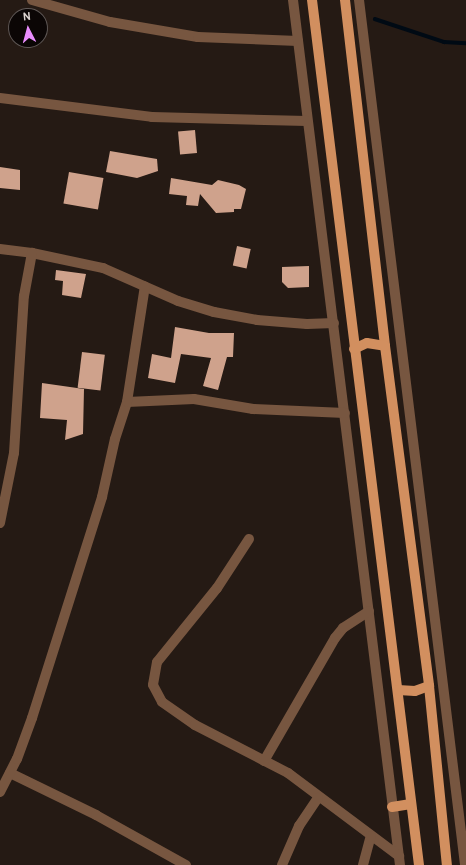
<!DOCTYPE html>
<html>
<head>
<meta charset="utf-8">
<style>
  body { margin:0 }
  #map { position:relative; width:466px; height:865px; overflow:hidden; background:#251a14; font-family:Overpass,sans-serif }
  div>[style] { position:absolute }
  .stream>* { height:3.5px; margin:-1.75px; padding:0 1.75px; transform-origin:1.75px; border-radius:1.75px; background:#000a14 }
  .building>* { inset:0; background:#cfa28c; transform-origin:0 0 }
  .minor>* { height:10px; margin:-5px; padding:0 5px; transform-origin:5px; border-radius:5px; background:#775640 }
  .major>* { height:10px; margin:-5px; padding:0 5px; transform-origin:5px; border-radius:5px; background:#d28f5f }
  span { translate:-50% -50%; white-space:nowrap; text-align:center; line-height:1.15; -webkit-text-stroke:4px #0b0605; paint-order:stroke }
  .north { position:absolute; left:8px; top:8px; width:40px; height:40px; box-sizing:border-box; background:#0b0605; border:1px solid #5f5856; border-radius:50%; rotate:354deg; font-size:11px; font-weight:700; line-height:16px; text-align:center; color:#dcd4d0 }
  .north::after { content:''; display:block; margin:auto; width:14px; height:18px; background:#e98dfd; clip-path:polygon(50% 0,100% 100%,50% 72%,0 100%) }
</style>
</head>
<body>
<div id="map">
  <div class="stream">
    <div style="left:375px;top:19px;width:73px;rotate:18.4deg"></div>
    <div style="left:444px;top:42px;width:22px;rotate:3deg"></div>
  </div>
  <div class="building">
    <div style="left:195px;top:130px;width:23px;height:17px;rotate:85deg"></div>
    <div style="clip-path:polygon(110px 151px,157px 159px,158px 171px,137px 178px,106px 172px)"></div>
    <div style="clip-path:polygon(0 167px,20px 170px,20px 190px,0 188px)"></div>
    <div style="left:69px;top:172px;width:35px;height:32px;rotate:10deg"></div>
    <div style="clip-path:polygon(171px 178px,212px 185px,218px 180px,239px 185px,246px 189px,241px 209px,234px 209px,234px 212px,216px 213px,200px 194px,198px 206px,186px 205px,187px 196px,169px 194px)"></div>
    <div style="left:237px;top:246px;width:14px;height:20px;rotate:12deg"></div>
    <div style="clip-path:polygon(309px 266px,309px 287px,288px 288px,282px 282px,282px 267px)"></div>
    <div style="clip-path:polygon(56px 270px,86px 274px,81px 298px,62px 295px,63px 281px,55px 280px)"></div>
    <div style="clip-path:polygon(175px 327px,209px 333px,234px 333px,233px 357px,227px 357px,218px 390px,203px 386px,211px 358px,181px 354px,175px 383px,148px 378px,152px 354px,171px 358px)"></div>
    <div style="left:82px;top:352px;width:23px;height:36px;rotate:7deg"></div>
    <div style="clip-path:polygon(42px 383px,84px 389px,83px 434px,65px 440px,67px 420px,40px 418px)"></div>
  </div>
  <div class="minor">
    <div style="left:32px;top:0;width:81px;rotate:15.8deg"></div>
    <div style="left:110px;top:22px;width:89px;rotate:9.7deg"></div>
    <div style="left:198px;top:37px;width:100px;rotate:2.3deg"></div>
    <div style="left:293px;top:0;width:872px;rotate:82.95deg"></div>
    <div style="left:359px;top:0;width:871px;rotate:83.01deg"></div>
    <div style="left:0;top:98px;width:153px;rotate:7.1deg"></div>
    <div style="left:152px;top:117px;width:155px;rotate:1.5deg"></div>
    <div style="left:0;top:249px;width:32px;rotate:7deg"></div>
    <div style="left:32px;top:253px;width:73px;rotate:11.9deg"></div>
    <div style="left:103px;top:268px;width:82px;rotate:23.7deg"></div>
    <div style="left:178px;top:301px;width:38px;rotate:17deg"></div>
    <div style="left:214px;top:312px;width:44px;rotate:10.5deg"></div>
    <div style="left:257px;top:320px;width:50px;rotate:4.6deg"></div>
    <div style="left:307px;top:324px;width:27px;rotate:-2deg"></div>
    <div style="left:127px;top:402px;width:67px;rotate:-2.6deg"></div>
    <div style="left:194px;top:399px;width:60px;rotate:9.6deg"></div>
    <div style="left:253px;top:409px;width:92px;rotate:2.5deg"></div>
    <div style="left:0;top:523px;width:71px;rotate:-78.7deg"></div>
    <div style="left:14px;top:453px;width:157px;rotate:-86.4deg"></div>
    <div style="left:24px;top:296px;width:44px;rotate:-79.5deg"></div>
    <div style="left:249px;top:539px;width:59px;rotate:123.1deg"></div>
    <div style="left:217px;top:588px;width:95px;rotate:129deg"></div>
    <div style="left:157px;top:662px;width:23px;rotate:100deg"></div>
    <div style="left:153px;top:685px;width:19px;rotate:62deg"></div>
    <div style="left:162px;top:702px;width:40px;rotate:34.9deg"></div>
    <div style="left:195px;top:725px;width:105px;rotate:27.3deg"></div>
    <div style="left:288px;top:773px;width:139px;rotate:36.8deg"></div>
    <div style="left:264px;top:761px;width:142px;rotate:-60deg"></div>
    <div style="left:335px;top:638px;width:13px;rotate:-51deg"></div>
    <div style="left:343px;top:628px;width:31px;rotate:-33deg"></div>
    <div style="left:10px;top:773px;width:96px;rotate:26deg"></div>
    <div style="left:96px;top:815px;width:103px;rotate:29.1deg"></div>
    <div style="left:0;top:792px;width:37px;rotate:-63deg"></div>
    <div style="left:17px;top:759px;width:44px;rotate:-69.9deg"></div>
    <div style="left:32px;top:718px;width:232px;rotate:-72.4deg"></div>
    <div style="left:102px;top:497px;width:59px;rotate:-77.4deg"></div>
    <div style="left:115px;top:439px;width:39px;rotate:-72deg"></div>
    <div style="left:127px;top:402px;width:117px;rotate:-81.2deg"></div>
    <div style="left:282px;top:865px;width:43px;rotate:-66.4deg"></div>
    <div style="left:299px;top:826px;width:34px;rotate:-56deg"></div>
    <div style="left:363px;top:865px;width:30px;rotate:-75deg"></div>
  </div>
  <div class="major">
    <div style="left:312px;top:0;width:872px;rotate:82.95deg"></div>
    <div style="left:345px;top:0;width:348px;rotate:83.4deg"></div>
    <div style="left:385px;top:346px;width:343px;rotate:82.6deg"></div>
    <div style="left:429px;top:686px;width:180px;rotate:84.3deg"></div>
    <div style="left:354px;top:349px;width:14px;rotate:-25deg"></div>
    <div style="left:367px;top:343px;width:18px;rotate:9deg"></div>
    <div style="left:398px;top:690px;width:17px;rotate:3deg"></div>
    <div style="left:415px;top:691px;width:15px;rotate:-20deg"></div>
    <div style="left:392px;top:807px;width:19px;rotate:-9deg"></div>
  </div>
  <div class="north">N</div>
</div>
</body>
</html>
